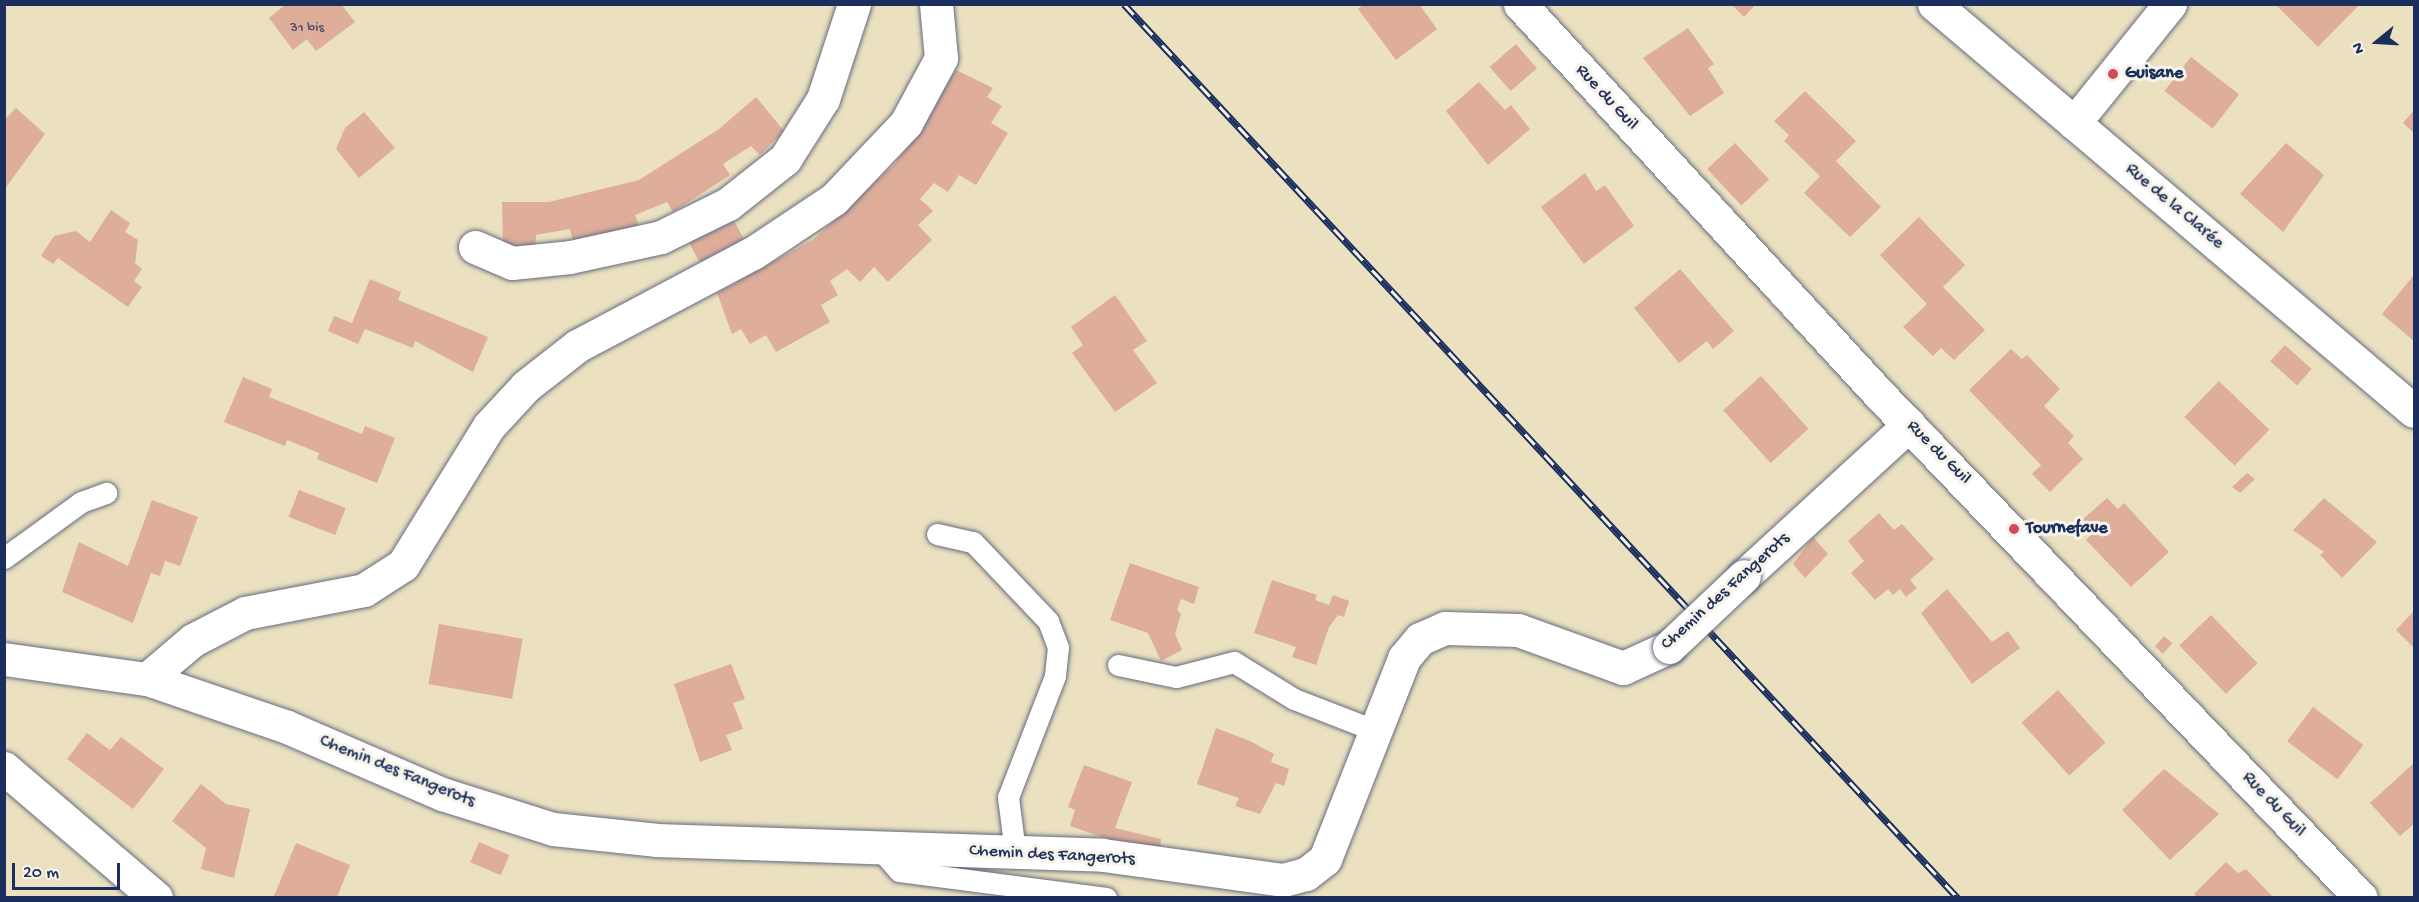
<!DOCTYPE html>
<html>
<head>
<meta charset="utf-8">
<style>
  body { margin:0 }
  #map { position:relative; width:2419px; height:902px; overflow:hidden; background:#ebe0bf; font-family:"Gochi Hand",sans-serif }
  div>[style] { position:absolute }
  .building>* { inset:0; background:#deae9b; transform-origin:0 0 }
  .roads { filter:drop-shadow(0 0 2px #646d80) drop-shadow(0 0 2px #646d80) }
  .lane>* { height:21px; margin:-10.5px; padding:0 10.5px; transform-origin:10.5px; border-radius:10.5px; background:#fff }
  .street>* { height:33px; margin:-16.5px; padding:0 16.5px; transform-origin:16.5px; border-radius:16.5px; background:#fff }
  .rail>* { height:7px; margin-top:-3.5px; transform-origin:0; background:repeating-linear-gradient(90deg,#f7f3e8 0 14px,#1b2f5e 0 28px); box-sizing:border-box; border-block:2px solid #1b2f5e }
  .bridges { filter:drop-shadow(0 0 2px #646d80) drop-shadow(0 0 2px #646d80) }
  .street-bridge>* { height:33px; margin:-16.5px; padding:0 16.5px; transform-origin:16.5px; border-radius:16.5px; background:#fff }
  .dots>* { width:16px; height:16px; translate:-50% -50%; box-sizing:border-box; border:3px solid #f7f3e8; border-radius:50% }
  span { translate:-50% -50%; white-space:nowrap; text-align:center; line-height:1.15; -webkit-text-stroke:6px #f7f3e8; paint-order:stroke }
  .number-label { font-size:15px; color:#4c4f6d }
  .number-label span { -webkit-text-stroke-width:0 }
  .poi-label { font-size:18px; color:#1b2f5e; font-weight:700 }
  .left { translate:0 -50%; text-align:left }
  .street-label { font-size:18px; color:#1b2f5e }
  .frame { position:absolute; inset:0; border:6px solid #1b2f5e; pointer-events:none }
  .north { position:absolute; left:2347px; top:12px; width:60px; height:60px; -webkit-text-stroke:4px #f7f3e8; paint-order:stroke; rotate:252deg; font-size:16px; font-weight:700; line-height:24px; text-align:center; color:#1b2f5e }
  .north::after { content:''; display:block; margin:auto; width:21px; height:27px; background:#1b2f5e; clip-path:polygon(50% 0,100% 100%,50% 72%,0 100%) }
  .scale { position:absolute; left:12px; top:863px; width:108px; height:27px; box-sizing:border-box; border:3px solid #1b2f5e; border-top:0; padding-left:8px; font-size:18px; line-height:21px; white-space:nowrap; color:#1b2f5e; -webkit-text-stroke:4px #f7f3e8; paint-order:stroke }
</style>
</head>
<body>
<div id="map">
  <div class="building">
    <div style="clip-path:polygon(286px 4px,341px 4px,355px 22px,316px 51px,307px 39px,293px 50px,269px 18px)"></div>
    <div style="clip-path:polygon(1364px 4px,1419px 4px,1437px 29px,1396px 60px,1358px 9px)"></div>
    <div style="clip-path:polygon(1731px 4px,1756px 4px,1744px 17px)"></div>
    <div style="clip-path:polygon(2275px 4px,2360px 4px,2318px 47px)"></div>
    <div style="clip-path:polygon(1688px 28px,1714px 64px,1708px 68px,1724px 93px,1690px 116px,1643px 58px)"></div>
    <div style="left:1516px;top:44px;width:32px;height:35px;rotate:49deg"></div>
    <div style="left:2191px;top:57px;width:61px;height:43px;rotate:38deg"></div>
    <div style="clip-path:polygon(956px 70px,993px 88px,987px 97px,1002px 106px,991px 123px,1008px 133px,976px 185px,959px 175px,948px 192px,934px 183px,920px 199px,933px 211px,918px 225px,932px 240px,888px 282px,874px 267px,860px 282px,847px 269px,830px 281px,838px 295px,821px 305px,830px 322px,776px 352px,766px 335px,750px 344px,741px 329px,732px 334px,717px 293px,814px 239px,895px 164px)"></div>
    <div style="clip-path:polygon(1479px 82px,1505px 110px,1511px 105px,1530px 129px,1488px 165px,1446px 111px)"></div>
    <div style="clip-path:polygon(1805px 91px,1856px 141px,1836px 161px,1881px 207px,1850px 237px,1804px 193px,1820px 176px,1784px 141px,1789px 135px,1774px 121px)"></div>
    <div style="clip-path:polygon(756px 97px,784px 131px,760px 155px,751px 146px,723px 164px,730px 175px,673px 212px,667px 202px,635px 215px,639px 227px,574px 245px,570px 229px,536px 235px,535px 251px,503px 251px,502px 202px,549px 202px,639px 180px,719px 129px)"></div>
    <div style="clip-path:polygon(16px 108px,45px 134px,4px 190px,4px 120px)"></div>
    <div style="clip-path:polygon(2414px 110px,2414px 133px,2403px 123px)"></div>
    <div style="clip-path:polygon(364px 112px,395px 148px,359px 178px,336px 149px,345px 128px)"></div>
    <div style="left:1735px;top:143px;width:50px;height:38px;rotate:47deg"></div>
    <div style="clip-path:polygon(2286px 143px,2324px 175px,2283px 232px,2240px 194px)"></div>
    <div style="clip-path:polygon(1585px 173px,1596px 191px,1605px 185px,1634px 226px,1584px 264px,1541px 207px)"></div>
    <div style="clip-path:polygon(111px 210px,130px 223px,125px 232px,138px 240px,135px 263px,142px 269px,134px 281px,142px 287px,128px 307px,58px 258px,53px 264px,41px 256px,54px 236px,76px 231px,90px 242px)"></div>
    <div style="left:731px;top:215px;width:27px;height:50px;rotate:62deg"></div>
    <div style="clip-path:polygon(1919px 217px,1965px 265px,1943px 287px,1985px 330px,1954px 360px,1941px 348px,1933px 356px,1903px 327px,1927px 304px,1880px 255px)"></div>
    <div style="clip-path:polygon(1680px 269px,1734px 331px,1713px 349px,1707px 341px,1679px 363px,1634px 308px)"></div>
    <div style="clip-path:polygon(2414px 275px,2414px 341px,2382px 314px)"></div>
    <div style="clip-path:polygon(370px 279px,401px 292px,398px 300px,488px 337px,473px 372px,415px 341px,413px 348px,365px 329px,358px 344px,328px 331px,334px 316px,352px 323px)"></div>
    <div style="clip-path:polygon(1115px 295px,1147px 341px,1133px 350px,1157px 383px,1115px 412px,1072px 353px,1083px 345px,1071px 327px)"></div>
    <div style="left:2285px;top:345px;width:36px;height:22px;rotate:42deg"></div>
    <div style="clip-path:polygon(2011px 349px,2022px 359px,2027px 355px,2060px 389px,2044px 406px,2074px 436px,2068px 443px,2083px 459px,2050px 492px,2032px 474px,2041px 465px,1969px 390px)"></div>
    <div style="left:1761px;top:376px;width:71px;height:51px;rotate:48deg"></div>
    <div style="clip-path:polygon(243px 377px,272px 389px,269px 397px,362px 434px,365px 426px,395px 438px,377px 483px,317px 459px,319px 453px,287px 440px,285px 446px,224px 422px)"></div>
    <div style="left:2219px;top:381px;width:70px;height:50px;rotate:44deg"></div>
    <div style="clip-path:polygon(2247px 473px,2255px 479px,2240px 493px,2232px 487px)"></div>
    <div style="left:299px;top:490px;width:50px;height:29px;rotate:21deg"></div>
    <div style="clip-path:polygon(2107px 498px,2118px 509px,2124px 503px,2169px 552px,2131px 587px,2086px 540px,2093px 533px,2082px 520px)"></div>
    <div style="clip-path:polygon(2324px 498px,2377px 542px,2342px 578px,2320px 555px,2324px 552px,2293px 530px)"></div>
    <div style="clip-path:polygon(152px 500px,198px 517px,180px 566px,165px 561px,160px 576px,151px 573px,133px 623px,62px 592px,79px 542px,128px 566px)"></div>
    <div style="clip-path:polygon(1879px 513px,1894px 530px,1902px 524px,1934px 559px,1910px 580px,1917px 588px,1906px 597px,1900px 589px,1893px 595px,1888px 589px,1875px 600px,1851px 573px,1864px 561px,1848px 541px)"></div>
    <div style="clip-path:polygon(1813px 537px,1828px 554px,1805px 578px,1793px 564px)"></div>
    <div style="clip-path:polygon(1130px 563px,1199px 587px,1194px 604px,1181px 599px,1177px 610px,1181px 614px,1175px 634px,1182px 650px,1161px 661px,1148px 633px,1110px 620px)"></div>
    <div style="clip-path:polygon(1272px 580px,1317px 595px,1315px 600px,1329px 605px,1333px 595px,1349px 601px,1344px 617px,1338px 615px,1329px 627px,1316px 665px,1292px 657px,1296px 647px,1254px 633px)"></div>
    <div style="clip-path:polygon(1947px 589px,1992px 642px,2008px 631px,2020px 648px,1972px 684px,1921px 613px)"></div>
    <div style="clip-path:polygon(2414px 611px,2414px 648px,2396px 630px)"></div>
    <div style="left:2211px;top:615px;width:67px;height:44px;rotate:46deg"></div>
    <div style="left:439px;top:624px;width:85px;height:61px;rotate:10deg"></div>
    <div style="left:2164px;top:636px;width:11px;height:14px;rotate:41deg"></div>
    <div style="clip-path:polygon(731px 664px,745px 699px,733px 703px,743px 729px,726px 735px,732px 750px,700px 762px,674px 684px)"></div>
    <div style="left:2058px;top:690px;width:71px;height:49px;rotate:48deg"></div>
    <div style="left:2313px;top:707px;width:63px;height:43px;rotate:37deg"></div>
    <div style="clip-path:polygon(1216px 728px,1250px 741px,1274px 754px,1271px 762px,1289px 769px,1284px 786px,1276px 783px,1260px 814px,1235px 806px,1239px 798px,1197px 784px)"></div>
    <div style="clip-path:polygon(87px 733px,110px 750px,121px 737px,164px 769px,133px 809px,67px 759px)"></div>
    <div style="clip-path:polygon(2414px 763px,2414px 824px,2400px 836px,2370px 803px)"></div>
    <div style="clip-path:polygon(1084px 765px,1132px 782px,1115px 828px,1161px 839px,1159px 857px,1070px 826px,1075px 810px,1068px 807px)"></div>
    <div style="clip-path:polygon(2164px 769px,2219px 814px,2170px 860px,2122px 810px)"></div>
    <div style="clip-path:polygon(201px 784px,226px 804px,250px 809px,234px 878px,201px 869px,206px 848px,172px 821px)"></div>
    <div style="left:479px;top:842px;width:33px;height:22px;rotate:23deg"></div>
    <div style="clip-path:polygon(296px 843px,350px 865px,337px 897px,274px 896px)"></div>
    <div style="clip-path:polygon(2226px 862px,2238px 873px,2246px 869px,2273px 897px,2197px 897px,2194px 894px)"></div>
  </div>
  <div class="roads">
    <div class="lane">
      <div style="left:937px;top:534px;width:37px;rotate:13deg"></div>
      <div style="left:973px;top:542px;width:109px;rotate:46.5deg"></div>
      <div style="left:1048px;top:621px;width:28px;rotate:69deg"></div>
      <div style="left:1058px;top:647px;width:29px;rotate:96deg"></div>
      <div style="left:1055px;top:676px;width:130px;rotate:111.2deg"></div>
      <div style="left:1008px;top:797px;width:55px;rotate:82.7deg"></div>
      <div style="left:4px;top:558px;width:95px;rotate:-36deg"></div>
      <div style="left:81px;top:502px;width:27px;rotate:-20deg"></div>
      <div style="left:1118px;top:665px;width:59px;rotate:11.7deg"></div>
      <div style="left:1176px;top:677px;width:60px;rotate:-14.5deg"></div>
      <div style="left:1234px;top:662px;width:70px;rotate:31.7deg"></div>
      <div style="left:1294px;top:699px;width:86px;rotate:21.2deg"></div>
      <div style="left:879px;top:848px;width:30px;rotate:49deg"></div>
      <div style="left:899px;top:871px;width:209px;rotate:7.4deg"></div>
    </div>
    <div class="street">
      <div style="left:1520px;top:4px;width:530px;rotate:47.37deg"></div>
      <div style="left:1879px;top:394px;width:697px;rotate:46.28deg"></div>
      <div style="left:1934px;top:4px;width:629px;rotate:40.3deg"></div>
      <div style="left:2074px;top:123px;width:153px;rotate:-51.1deg"></div>
      <div style="left:475px;top:247px;width:40px;rotate:23.4deg"></div>
      <div style="left:512px;top:263px;width:58px;rotate:-5.9deg"></div>
      <div style="left:570px;top:257px;width:93px;rotate:-12.4deg"></div>
      <div style="left:661px;top:237px;width:75px;rotate:-26.2deg"></div>
      <div style="left:728px;top:204px;width:73px;rotate:-38.3deg"></div>
      <div style="left:785px;top:159px;width:71px;rotate:-57.7deg"></div>
      <div style="left:823px;top:99px;width:100px;rotate:-71.9deg"></div>
      <div style="left:1744px;top:576px;width:224px;rotate:-42.5deg"></div>
      <div style="left:4px;top:659px;width:144px;rotate:8deg"></div>
      <div style="left:147px;top:679px;width:148px;rotate:18.9deg"></div>
      <div style="left:287px;top:727px;width:169px;rotate:23.4deg"></div>
      <div style="left:442px;top:794px;width:116px;rotate:17.5deg"></div>
      <div style="left:553px;top:829px;width:105px;rotate:6deg"></div>
      <div style="left:657px;top:840px;width:446px;rotate:1.9deg"></div>
      <div style="left:1103px;top:855px;width:182px;rotate:7.9deg"></div>
      <div style="left:1283px;top:880px;width:24px;rotate:-15deg"></div>
      <div style="left:1306px;top:874px;width:24px;rotate:-38deg"></div>
      <div style="left:1325px;top:859px;width:216px;rotate:-68.5deg"></div>
      <div style="left:1404px;top:658px;width:25px;rotate:-50deg"></div>
      <div style="left:1420px;top:639px;width:27px;rotate:-24deg"></div>
      <div style="left:1445px;top:628px;width:73px;rotate:1.6deg"></div>
      <div style="left:1518px;top:630px;width:112px;rotate:19.9deg"></div>
      <div style="left:1623px;top:668px;width:51px;rotate:-24.5deg"></div>
      <div style="left:147px;top:679px;width:60px;rotate:-40.3deg"></div>
      <div style="left:193px;top:640px;width:59px;rotate:-27.4deg"></div>
      <div style="left:245px;top:613px;width:121px;rotate:-10.9deg"></div>
      <div style="left:364px;top:590px;width:46px;rotate:-32.7deg"></div>
      <div style="left:403px;top:565px;width:163px;rotate:-58.3deg"></div>
      <div style="left:489px;top:426px;width:54px;rotate:-47.2deg"></div>
      <div style="left:526px;top:386px;width:65px;rotate:-38.1deg"></div>
      <div style="left:577px;top:346px;width:199px;rotate:-27.9deg"></div>
      <div style="left:753px;top:253px;width:97px;rotate:-33.7deg"></div>
      <div style="left:834px;top:199px;width:105px;rotate:-46.5deg"></div>
      <div style="left:906px;top:123px;width:74px;rotate:-61.7deg"></div>
      <div style="left:941px;top:58px;width:54px;rotate:-95.3deg"></div>
      <div style="left:4px;top:768px;width:200px;rotate:40.5deg"></div>
    </div>
  </div>
  <div class="rail">
    <div style="left:1124px;top:4px;width:1223px;rotate:46.99deg"></div>
  </div>
  <div class="bridges">
    <div class="street-bridge">
      <div style="left:1669px;top:647px;width:103px;rotate:-43.4deg"></div>
    </div>
  </div>
  <div class="dots">
    <div style="left:2113px;top:74px;background:#d1495b"></div>
    <div style="left:2014px;top:529px;background:#d1495b"></div>
  </div>
  <div class="number-label">
    <span style="left:307px;top:29px">31 bis</span>
  </div>
  <div class="poi-label">
    <span class="left" style="left:2125px;top:74px">Guisane</span>
    <span class="left" style="left:2026px;top:529px">Tournefave</span>
  </div>
  <div class="street-label">
    <span style="left:1606px;top:98px;rotate:47deg">Rue du Guil</span>
    <span style="left:2174px;top:207px;rotate:40deg">Rue de la Clarée</span>
    <span style="left:1938px;top:453px;rotate:45deg">Rue du Guil</span>
    <span style="left:1726px;top:592px;rotate:-42deg">Chemin des Fangerots</span>
    <span style="left:397px;top:772px;rotate:22deg">Chemin des Fangerots</span>
    <span style="left:2273px;top:805px;rotate:46deg">Rue du Guil</span>
    <span style="left:1052px;top:856px;rotate:3deg">Chemin des Fangerots</span>
  </div>
  <div class="frame"></div>
  <div class="north">N</div>
  <div class="scale">20 m</div>
</div>
</body>
</html>
